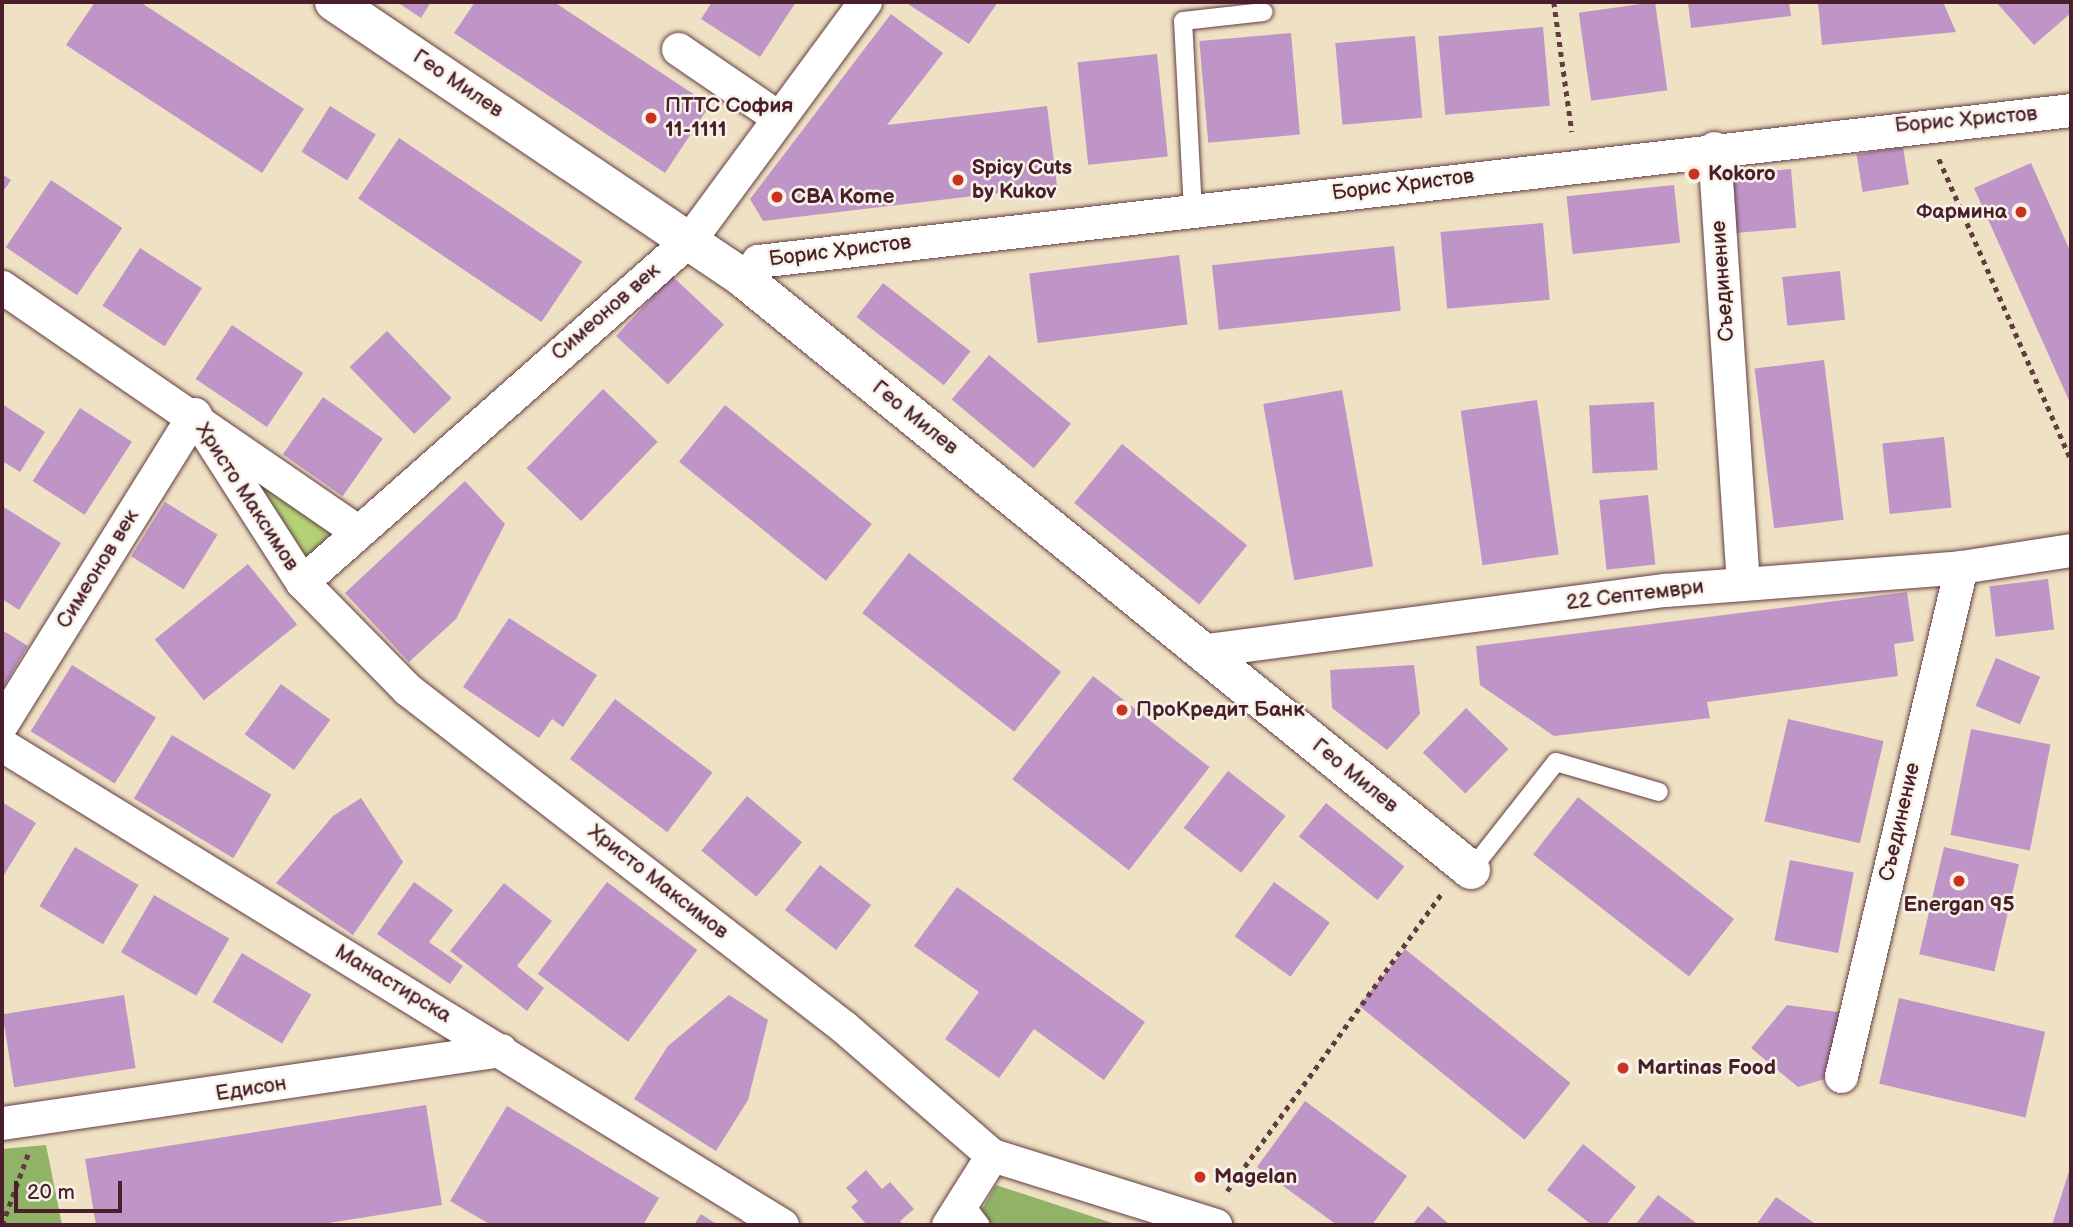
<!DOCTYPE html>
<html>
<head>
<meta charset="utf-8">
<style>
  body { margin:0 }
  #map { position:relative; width:2073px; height:1227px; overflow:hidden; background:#efe1c3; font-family:"Balsamiq Sans",sans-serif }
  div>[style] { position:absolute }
  .green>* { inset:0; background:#b5d177 }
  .forest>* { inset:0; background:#90b368 }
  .building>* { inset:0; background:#bf95c7; transform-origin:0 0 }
  .path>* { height:4.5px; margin-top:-2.25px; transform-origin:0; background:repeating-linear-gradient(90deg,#633c42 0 5px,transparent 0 10px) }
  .roads { filter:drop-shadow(0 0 2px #633c42) drop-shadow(0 0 2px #633c42) }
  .service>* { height:18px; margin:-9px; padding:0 9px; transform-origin:9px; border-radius:9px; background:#fff }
  .minor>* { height:33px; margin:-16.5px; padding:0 16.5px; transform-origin:16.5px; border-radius:16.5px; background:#fff }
  .tertiary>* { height:38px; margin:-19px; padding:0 19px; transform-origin:19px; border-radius:19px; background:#fff }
  .dots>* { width:19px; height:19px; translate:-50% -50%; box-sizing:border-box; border:4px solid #f7f3e8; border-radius:50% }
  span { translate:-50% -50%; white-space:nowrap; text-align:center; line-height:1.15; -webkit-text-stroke:5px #f7f3e8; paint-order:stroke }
  .street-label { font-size:21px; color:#4a1f2b }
  .poi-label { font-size:21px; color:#4a1f2b; font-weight:700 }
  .left { translate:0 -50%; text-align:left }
  .right { translate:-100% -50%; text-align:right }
  .frame { position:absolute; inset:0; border:4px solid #4a1f2b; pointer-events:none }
  .scale { position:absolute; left:14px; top:1181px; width:108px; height:32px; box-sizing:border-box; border:4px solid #4a1f2b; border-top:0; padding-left:9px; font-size:21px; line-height:24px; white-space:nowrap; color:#4a1f2b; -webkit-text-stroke:5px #f7f3e8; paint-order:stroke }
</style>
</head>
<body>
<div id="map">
  <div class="green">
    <div style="clip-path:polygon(194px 414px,357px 531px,302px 582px)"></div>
  </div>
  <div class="forest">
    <div style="clip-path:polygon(46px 1145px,62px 1225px,2px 1225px,2px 1149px)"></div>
    <div style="clip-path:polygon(996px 1185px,1118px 1225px,973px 1225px)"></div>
  </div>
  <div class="building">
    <div style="clip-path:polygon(95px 2px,140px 2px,304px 109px,262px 173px,66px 45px)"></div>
    <div style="clip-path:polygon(397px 2px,431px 2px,421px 18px)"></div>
    <div style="clip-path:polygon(475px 2px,554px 2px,710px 105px,665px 173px,454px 33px)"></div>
    <div style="clip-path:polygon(712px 2px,796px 2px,760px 57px,701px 19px)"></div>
    <div style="clip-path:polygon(905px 2px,998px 2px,969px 44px)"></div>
    <div style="left:1655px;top:2px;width:89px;height:77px;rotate:82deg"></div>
    <div style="clip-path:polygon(1688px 2px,1789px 2px,1791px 16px,1691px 28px)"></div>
    <div style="clip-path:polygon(1818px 2px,1943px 2px,1956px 32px,1822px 45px)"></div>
    <div style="clip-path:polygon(1996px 2px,2071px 2px,2071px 13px,2034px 45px)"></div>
    <div style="clip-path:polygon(891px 14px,943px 53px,887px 125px,1047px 106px,1057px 186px,763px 221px,750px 199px)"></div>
    <div style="left:1543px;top:27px;width:79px;height:105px;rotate:85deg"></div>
    <div style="left:1291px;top:33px;width:102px;height:92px;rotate:85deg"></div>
    <div style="left:1415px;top:36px;width:82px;height:80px;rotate:85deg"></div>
    <div style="left:1157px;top:54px;width:103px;height:80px;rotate:84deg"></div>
    <div style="left:330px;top:106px;width:54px;height:54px;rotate:32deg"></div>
    <div style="left:399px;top:138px;width:221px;height:73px;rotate:34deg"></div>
    <div style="left:1903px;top:147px;width:38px;height:47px;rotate:81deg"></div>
    <div style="clip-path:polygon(2031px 163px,2071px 253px,2071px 405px,1974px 188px)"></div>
    <div style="left:1791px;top:169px;width:59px;height:61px;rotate:85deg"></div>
    <div style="clip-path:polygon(2px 174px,11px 180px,2px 193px)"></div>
    <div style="left:51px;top:180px;width:86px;height:81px;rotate:34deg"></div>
    <div style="left:1674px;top:185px;width:58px;height:108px;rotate:84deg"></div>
    <div style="left:1543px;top:223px;width:77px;height:103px;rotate:85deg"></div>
    <div style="left:1394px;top:246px;width:65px;height:183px;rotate:84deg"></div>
    <div style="left:140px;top:248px;width:74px;height:69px;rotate:33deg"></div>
    <div style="left:1179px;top:255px;width:70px;height:151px;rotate:83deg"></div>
    <div style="left:1840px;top:271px;width:49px;height:58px;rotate:84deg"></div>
    <div style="left:672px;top:276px;width:71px;height:82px;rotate:43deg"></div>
    <div style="left:883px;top:283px;width:111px;height:43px;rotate:38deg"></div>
    <div style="left:232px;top:325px;width:86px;height:65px;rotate:34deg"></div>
    <div style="left:387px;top:331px;width:93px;height:52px;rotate:46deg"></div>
    <div style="left:989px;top:355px;width:107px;height:58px;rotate:40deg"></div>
    <div style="left:1824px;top:360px;width:161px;height:70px;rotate:83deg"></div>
    <div style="left:603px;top:389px;width:76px;height:110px;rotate:44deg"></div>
    <div style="left:1342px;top:390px;width:179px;height:80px;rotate:80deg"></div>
    <div style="left:323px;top:397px;width:73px;height:70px;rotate:35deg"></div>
    <div style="left:1537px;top:400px;width:156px;height:77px;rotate:82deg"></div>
    <div style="left:1654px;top:402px;width:68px;height:65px;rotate:87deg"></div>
    <div style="clip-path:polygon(2px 404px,45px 432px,20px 472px,2px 461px)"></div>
    <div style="left:725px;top:405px;width:189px;height:73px;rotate:39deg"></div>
    <div style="left:80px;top:408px;width:62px;height:87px;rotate:33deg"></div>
    <div style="left:1944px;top:437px;width:71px;height:62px;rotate:84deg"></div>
    <div style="left:1122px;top:444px;width:161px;height:76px;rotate:39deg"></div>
    <div style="clip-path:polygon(465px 481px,505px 524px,456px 619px,409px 662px,345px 593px)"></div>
    <div style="left:1648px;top:495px;width:70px;height:49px;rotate:84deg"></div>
    <div style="left:165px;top:502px;width:62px;height:64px;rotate:32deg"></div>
    <div style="clip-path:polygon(2px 506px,61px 543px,19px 610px,2px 599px)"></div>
    <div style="left:909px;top:553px;width:193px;height:76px;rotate:38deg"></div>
    <div style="left:248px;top:564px;width:78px;height:120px;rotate:51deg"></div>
    <div style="left:2048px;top:579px;width:51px;height:59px;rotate:83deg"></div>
    <div style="clip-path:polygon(1907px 592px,1914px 641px,1894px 644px,1898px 676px,1707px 702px,1710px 718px,1554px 736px,1480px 685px,1476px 646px)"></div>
    <div style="clip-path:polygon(509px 618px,597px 675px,563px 727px,552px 719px,539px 738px,463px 687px)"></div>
    <div style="clip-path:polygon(2px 630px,28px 646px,2px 689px)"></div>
    <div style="left:1996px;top:658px;width:48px;height:52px;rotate:23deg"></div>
    <div style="left:72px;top:665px;width:99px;height:78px;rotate:32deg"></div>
    <div style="clip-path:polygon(1414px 665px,1420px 714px,1387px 750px,1332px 708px,1330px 670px)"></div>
    <div style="left:1093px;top:676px;width:148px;height:131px;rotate:38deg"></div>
    <div style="left:281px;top:684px;width:61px;height:62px;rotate:36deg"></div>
    <div style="left:615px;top:699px;width:122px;height:75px;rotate:37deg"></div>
    <div style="left:1466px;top:708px;width:59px;height:62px;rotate:44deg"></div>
    <div style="left:1788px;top:719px;width:98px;height:105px;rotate:13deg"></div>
    <div style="left:1971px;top:729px;width:81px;height:108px;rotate:11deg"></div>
    <div style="left:172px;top:735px;width:116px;height:74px;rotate:31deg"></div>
    <div style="left:1228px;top:771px;width:73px;height:72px;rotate:38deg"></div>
    <div style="left:747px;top:796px;width:72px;height:71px;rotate:40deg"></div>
    <div style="left:1578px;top:797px;width:198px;height:73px;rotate:38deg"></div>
    <div style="clip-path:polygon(361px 798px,403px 862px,353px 935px,276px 883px,333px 816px)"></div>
    <div style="clip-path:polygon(2px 802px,36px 823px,2px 878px)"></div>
    <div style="left:1326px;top:803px;width:101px;height:43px;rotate:39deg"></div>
    <div style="left:75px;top:847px;width:74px;height:69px;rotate:31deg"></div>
    <div style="left:1944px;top:847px;width:77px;height:110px;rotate:13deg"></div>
    <div style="left:1790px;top:860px;width:65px;height:82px;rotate:11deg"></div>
    <div style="left:820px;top:865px;width:65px;height:57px;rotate:38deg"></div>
    <div style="clip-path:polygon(414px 882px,453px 910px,429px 942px,463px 966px,450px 984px,377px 934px)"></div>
    <div style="left:607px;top:882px;width:113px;height:115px;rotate:37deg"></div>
    <div style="left:1274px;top:882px;width:69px;height:67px;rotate:36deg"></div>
    <div style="clip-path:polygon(504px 883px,552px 921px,517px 966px,544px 988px,527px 1011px,450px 951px)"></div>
    <div style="clip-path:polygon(957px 887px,1145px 1022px,1104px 1080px,1034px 1029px,999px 1078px,945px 1039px,979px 992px,914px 946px)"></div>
    <div style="left:154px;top:895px;width:87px;height:66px;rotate:30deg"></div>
    <div style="left:1405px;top:949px;width:213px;height:73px;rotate:39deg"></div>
    <div style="left:242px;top:953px;width:81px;height:57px;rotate:31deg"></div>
    <div style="left:124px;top:995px;width:74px;height:123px;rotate:81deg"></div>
    <div style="clip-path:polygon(729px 995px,768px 1020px,748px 1100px,716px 1151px,634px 1099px,668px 1046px)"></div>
    <div style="left:1899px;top:998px;width:150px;height:88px;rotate:13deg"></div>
    <div style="clip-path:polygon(1787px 1005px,1844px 1013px,1835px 1076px,1798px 1087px,1751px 1048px)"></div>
    <div style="clip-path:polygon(1305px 1101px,1407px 1176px,1372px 1225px,1337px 1225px,1257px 1167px)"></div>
    <div style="clip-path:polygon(426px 1105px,442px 1205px,316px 1225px,96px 1225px,85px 1159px)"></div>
    <div style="clip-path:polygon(507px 1106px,659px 1198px,643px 1225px,491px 1225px,450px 1201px)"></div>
    <div style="clip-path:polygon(1583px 1144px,1636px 1187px,1606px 1225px,1592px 1225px,1547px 1190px)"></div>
    <div style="clip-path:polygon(2071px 1165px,2071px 1225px,2052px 1225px)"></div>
    <div style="clip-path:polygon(866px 1170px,882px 1189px,890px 1182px,914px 1209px,900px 1221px,904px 1225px,867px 1225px,851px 1207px,858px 1201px,846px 1188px)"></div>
    <div style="clip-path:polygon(1658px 1195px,1699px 1225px,1635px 1225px)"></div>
    <div style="clip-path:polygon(1776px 1197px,1817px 1225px,1756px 1225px)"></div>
    <div style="clip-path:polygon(1428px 1206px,1450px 1225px,1412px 1225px)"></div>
    <div style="clip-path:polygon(701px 1214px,718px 1225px,694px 1225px)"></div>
  </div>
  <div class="path">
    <div style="left:1554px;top:2px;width:131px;rotate:82.1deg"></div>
    <div style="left:1939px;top:159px;width:328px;rotate:66.3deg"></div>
    <div style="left:1227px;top:1191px;width:369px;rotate:-54.2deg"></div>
    <div style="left:2px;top:1225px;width:76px;rotate:-69.9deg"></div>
  </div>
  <div class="roads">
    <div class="service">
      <div style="left:1193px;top:211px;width:190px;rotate:-93deg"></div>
      <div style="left:1183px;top:21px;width:81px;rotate:-6.4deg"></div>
      <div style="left:1471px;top:870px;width:137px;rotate:-51.8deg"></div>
      <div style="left:1556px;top:762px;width:107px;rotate:16.2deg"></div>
      <div style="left:962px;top:1200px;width:31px;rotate:53deg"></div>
    </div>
    <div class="minor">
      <div style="left:678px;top:49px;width:122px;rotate:34.3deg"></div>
      <div style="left:1714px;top:148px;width:436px;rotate:86.2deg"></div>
      <div style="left:744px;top:279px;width:23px;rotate:-52deg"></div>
      <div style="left:758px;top:261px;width:1322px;rotate:-6.56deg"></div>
      <div style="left:2px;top:287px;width:431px;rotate:34.5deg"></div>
      <div style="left:194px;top:414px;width:200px;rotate:57.3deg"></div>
      <div style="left:302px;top:582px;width:150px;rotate:45.5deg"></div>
      <div style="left:407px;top:689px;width:552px;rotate:37.72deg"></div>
      <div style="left:844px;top:1027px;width:196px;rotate:40.9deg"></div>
      <div style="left:992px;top:1155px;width:234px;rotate:17.4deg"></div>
      <div style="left:302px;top:582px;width:518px;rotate:-41.48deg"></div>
      <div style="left:690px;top:239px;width:295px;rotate:-53.6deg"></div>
      <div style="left:1200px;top:651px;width:469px;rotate:-7.5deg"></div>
      <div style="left:1665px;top:590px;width:297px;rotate:-4.4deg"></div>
      <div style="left:1961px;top:567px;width:111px;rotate:-8.8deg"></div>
      <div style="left:2px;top:723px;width:364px;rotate:-58.1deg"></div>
      <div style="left:2px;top:745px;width:916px;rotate:31.61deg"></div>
      <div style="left:1841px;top:1076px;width:523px;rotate:-76.73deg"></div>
      <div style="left:2px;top:1123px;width:504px;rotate:-8.32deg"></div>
      <div style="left:948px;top:1225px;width:83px;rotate:-57.8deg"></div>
    </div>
    <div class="tertiary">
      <div style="left:334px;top:2px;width:495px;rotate:34deg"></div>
      <div style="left:744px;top:279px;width:937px;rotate:39.11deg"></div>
    </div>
  </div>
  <div class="dots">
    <div style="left:651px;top:118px;background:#c8321e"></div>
    <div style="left:1694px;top:174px;background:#c8321e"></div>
    <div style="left:958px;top:180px;background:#c8321e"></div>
    <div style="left:777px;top:197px;background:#c8321e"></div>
    <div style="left:2021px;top:212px;background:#c8321e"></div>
    <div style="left:1122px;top:710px;background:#c8321e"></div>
    <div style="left:1959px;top:881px;background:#c8321e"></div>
    <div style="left:1623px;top:1068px;background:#c8321e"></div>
    <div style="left:1200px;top:1177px;background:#c8321e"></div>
  </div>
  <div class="street-label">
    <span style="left:458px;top:84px;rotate:34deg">Гео Милев</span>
    <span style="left:1966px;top:120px;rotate:-5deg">Борис Христов</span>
    <span style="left:1403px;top:185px;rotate:-7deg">Борис Христов</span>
    <span style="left:840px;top:251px;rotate:-7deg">Борис Христов</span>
    <span style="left:1723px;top:281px;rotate:-94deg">Съединение</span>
    <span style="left:606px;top:312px;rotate:-41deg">Симеонов век</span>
    <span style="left:915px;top:418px;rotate:39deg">Гео Милев</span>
    <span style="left:247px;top:497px;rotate:57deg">Христо Максимов</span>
    <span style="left:98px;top:569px;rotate:-58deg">Симеонов век</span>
    <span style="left:1635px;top:595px;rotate:-7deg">22 Септември</span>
    <span style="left:1355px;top:776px;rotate:39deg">Гео Милев</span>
    <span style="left:1900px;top:822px;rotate:-77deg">Съединение</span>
    <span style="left:658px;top:882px;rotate:38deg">Христо Максимов</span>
    <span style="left:393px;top:984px;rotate:31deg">Манастирска</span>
    <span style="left:251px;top:1089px;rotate:-9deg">Едисон</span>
  </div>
  <div class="poi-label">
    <span class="left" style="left:665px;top:118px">ПТТС София<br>11-1111</span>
    <span class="left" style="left:972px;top:180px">Spicy Cuts<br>by Kukov</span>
    <span class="left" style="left:1708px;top:174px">Kokoro</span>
    <span class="left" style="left:791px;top:197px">CBA Kome</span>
    <span class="right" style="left:2007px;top:212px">Фармина</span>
    <span class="left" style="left:1136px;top:710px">ПроКредит Банк</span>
    <span style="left:1959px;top:905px">Energan 95</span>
    <span class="left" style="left:1637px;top:1068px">Martinas Food</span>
    <span class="left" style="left:1214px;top:1177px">Magelan</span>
  </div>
  <div class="frame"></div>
  <div class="scale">20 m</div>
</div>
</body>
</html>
